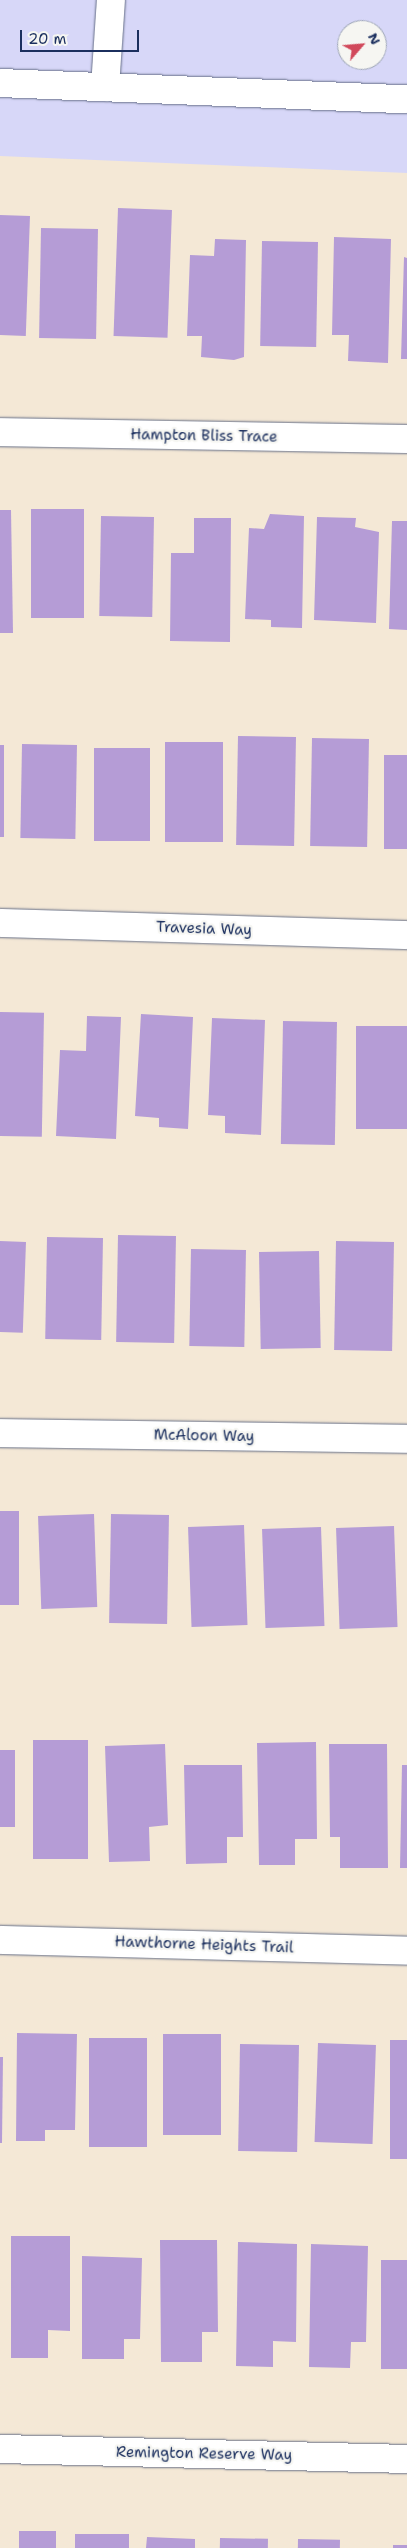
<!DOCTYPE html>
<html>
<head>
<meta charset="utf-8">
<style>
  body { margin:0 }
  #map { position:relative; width:407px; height:2548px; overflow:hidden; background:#f4e8d6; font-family:"Shantell Sans",sans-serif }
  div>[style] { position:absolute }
  .built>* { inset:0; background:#d7d7f8 }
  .building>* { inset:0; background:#b59cd6; transform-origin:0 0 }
  .roads { filter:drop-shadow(0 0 1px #677088) drop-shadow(0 0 1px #677088) }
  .minor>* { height:28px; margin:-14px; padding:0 14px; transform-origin:14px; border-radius:14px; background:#fff }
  span { translate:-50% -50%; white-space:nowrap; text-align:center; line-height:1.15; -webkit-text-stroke:4.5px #f6f6f2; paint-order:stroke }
  .street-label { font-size:15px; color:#1b2f5e }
  .north { position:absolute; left:337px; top:20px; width:50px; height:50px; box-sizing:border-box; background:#f6f6f2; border:1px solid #9ea6b7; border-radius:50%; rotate:63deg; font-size:14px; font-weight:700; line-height:20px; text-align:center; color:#1b2f5e }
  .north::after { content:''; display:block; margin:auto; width:18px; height:22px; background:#d1495b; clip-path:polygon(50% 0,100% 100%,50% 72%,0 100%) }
  .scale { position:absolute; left:20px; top:30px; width:119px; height:22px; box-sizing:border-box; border:2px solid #1b2f5e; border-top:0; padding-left:6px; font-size:15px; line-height:18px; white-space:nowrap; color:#1b2f5e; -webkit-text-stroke:4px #f6f6f2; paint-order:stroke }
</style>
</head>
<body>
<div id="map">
  <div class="built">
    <div style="clip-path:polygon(evenodd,0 0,407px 0,407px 173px,0 156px,0 0,347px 30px,377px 30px,377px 60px,347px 60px,347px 30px)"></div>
  </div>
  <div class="building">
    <div style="left:118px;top:208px;width:54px;height:128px;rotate:2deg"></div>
    <div style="left:0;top:215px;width:30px;height:120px;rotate:2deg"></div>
    <div style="left:41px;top:228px;width:57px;height:110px;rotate:1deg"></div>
    <div style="clip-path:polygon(334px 237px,391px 239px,388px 363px,348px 361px,349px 335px,332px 335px)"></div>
    <div style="clip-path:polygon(215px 239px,246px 240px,244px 357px,234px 360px,201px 357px,202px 336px,187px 336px,190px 255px,214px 256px)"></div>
    <div style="left:262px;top:241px;width:56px;height:105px;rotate:1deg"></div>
    <div style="clip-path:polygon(404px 257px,407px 258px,407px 359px,401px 359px)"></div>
    <div style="left:31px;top:509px;width:53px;height:109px"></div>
    <div style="clip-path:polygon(0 510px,11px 510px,13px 633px,0 633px)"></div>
    <div style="clip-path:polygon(270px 514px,304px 516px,302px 628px,271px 627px,271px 620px,245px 619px,249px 528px,264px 529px)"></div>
    <div style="left:101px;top:516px;width:53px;height:100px;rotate:1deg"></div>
    <div style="clip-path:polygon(317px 517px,356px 518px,355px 527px,379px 532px,376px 623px,314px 620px)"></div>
    <div style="clip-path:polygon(194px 518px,231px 518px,230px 642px,170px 641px,171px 553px,194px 553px)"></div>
    <div style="clip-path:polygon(392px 521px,407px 521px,407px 630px,389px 629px)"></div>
    <div style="left:238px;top:736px;width:58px;height:109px;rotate:1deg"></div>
    <div style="left:312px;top:738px;width:57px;height:108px;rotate:1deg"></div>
    <div style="left:223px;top:742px;width:100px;height:58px;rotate:90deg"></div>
    <div style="left:22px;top:744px;width:55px;height:94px;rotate:1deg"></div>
    <div style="left:0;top:745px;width:4px;height:92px"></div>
    <div style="left:94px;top:748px;width:56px;height:93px"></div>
    <div style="left:384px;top:755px;width:23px;height:94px"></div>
    <div style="left:0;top:1012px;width:44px;height:124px;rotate:1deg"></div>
    <div style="clip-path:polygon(141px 1014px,193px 1017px,188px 1129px,159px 1127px,159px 1118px,135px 1116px)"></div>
    <div style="clip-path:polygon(87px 1016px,121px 1017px,116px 1139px,56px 1136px,60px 1050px,86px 1051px)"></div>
    <div style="clip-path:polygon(212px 1018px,265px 1020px,261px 1135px,225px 1133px,225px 1116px,208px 1115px)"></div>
    <div style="left:283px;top:1021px;width:54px;height:123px;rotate:1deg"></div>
    <div style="left:356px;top:1026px;width:51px;height:103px"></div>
    <div style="left:118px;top:1235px;width:58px;height:107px;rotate:1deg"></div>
    <div style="left:47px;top:1237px;width:56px;height:102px;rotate:1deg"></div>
    <div style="left:0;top:1241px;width:26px;height:91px;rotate:2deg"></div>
    <div style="left:336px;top:1241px;width:58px;height:109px;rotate:1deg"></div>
    <div style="left:191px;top:1249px;width:55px;height:97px;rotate:1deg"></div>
    <div style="left:319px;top:1251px;width:97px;height:60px;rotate:89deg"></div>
    <div style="left:0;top:1511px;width:19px;height:94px"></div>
    <div style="left:94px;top:1514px;width:93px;height:56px;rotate:88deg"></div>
    <div style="left:111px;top:1514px;width:58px;height:109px;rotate:1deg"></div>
    <div style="left:244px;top:1525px;width:100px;height:56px;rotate:88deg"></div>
    <div style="left:394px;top:1526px;width:101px;height:58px;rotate:88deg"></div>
    <div style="left:321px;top:1527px;width:99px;height:59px;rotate:88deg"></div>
    <div style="left:33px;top:1740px;width:55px;height:119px"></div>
    <div style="clip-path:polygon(316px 1742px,317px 1839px,295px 1839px,295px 1865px,259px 1865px,257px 1743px)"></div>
    <div style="clip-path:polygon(165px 1744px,168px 1825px,149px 1827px,150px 1861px,109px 1862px,105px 1746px)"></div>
    <div style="clip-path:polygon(329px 1744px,387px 1744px,388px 1868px,340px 1868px,340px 1837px,330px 1837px)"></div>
    <div style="left:0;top:1750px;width:15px;height:77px"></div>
    <div style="clip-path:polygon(184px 1765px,242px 1765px,243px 1837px,227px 1837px,227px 1863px,186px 1864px)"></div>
    <div style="clip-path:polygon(402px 1765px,407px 1765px,407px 1868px,400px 1868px)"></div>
    <div style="clip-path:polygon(17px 2033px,77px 2034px,75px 2130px,45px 2130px,45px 2141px,16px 2141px)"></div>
    <div style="left:163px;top:2034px;width:58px;height:101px"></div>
    <div style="left:89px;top:2038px;width:58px;height:109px"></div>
    <div style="left:390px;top:2040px;width:17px;height:119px"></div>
    <div style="left:318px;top:2043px;width:58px;height:99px;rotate:2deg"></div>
    <div style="left:240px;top:2044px;width:59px;height:107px;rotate:1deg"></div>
    <div style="clip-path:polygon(0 2057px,3px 2057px,2px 2143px,0 2143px)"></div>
    <div style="clip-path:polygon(11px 2236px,70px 2236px,70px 2331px,48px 2330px,48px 2358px,11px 2358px)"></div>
    <div style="clip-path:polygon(160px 2240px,217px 2240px,218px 2332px,202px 2332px,202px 2362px,161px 2362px)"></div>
    <div style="clip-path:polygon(238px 2242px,297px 2244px,296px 2342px,273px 2341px,273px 2367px,236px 2366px)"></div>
    <div style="clip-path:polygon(311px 2244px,368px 2246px,366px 2342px,351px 2342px,350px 2368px,309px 2367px)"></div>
    <div style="clip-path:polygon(82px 2256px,142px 2258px,140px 2339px,124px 2339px,124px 2359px,82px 2359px)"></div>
    <div style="left:381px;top:2260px;width:26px;height:109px"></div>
    <div style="left:56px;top:2531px;width:17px;height:37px;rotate:90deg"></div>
    <div style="left:75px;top:2534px;width:54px;height:14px"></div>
    <div style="clip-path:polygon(147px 2537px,195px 2539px,195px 2548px,146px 2548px)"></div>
    <div style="left:220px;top:2538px;width:48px;height:10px;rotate:1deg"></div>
    <div style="left:298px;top:2539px;width:42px;height:9px;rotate:1deg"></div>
    <div style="left:393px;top:2545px;width:14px;height:3px"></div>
  </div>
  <div class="roads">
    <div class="minor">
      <div style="left:0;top:83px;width:407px;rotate:2.3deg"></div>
      <div style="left:105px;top:87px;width:87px;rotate:-86.1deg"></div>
      <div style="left:0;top:432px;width:407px;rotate:1deg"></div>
      <div style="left:0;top:923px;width:407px;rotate:1.7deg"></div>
      <div style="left:0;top:1433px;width:407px;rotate:0.8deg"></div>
      <div style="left:0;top:1940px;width:407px;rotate:1.5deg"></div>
      <div style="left:0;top:2449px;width:407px;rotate:1.4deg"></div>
    </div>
  </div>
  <div class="street-label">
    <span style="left:204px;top:436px;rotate:1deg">Hampton Bliss Trace</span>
    <span style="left:204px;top:929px;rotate:2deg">Travesia Way</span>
    <span style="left:204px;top:1436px;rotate:1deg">McAloon Way</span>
    <span style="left:204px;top:1945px;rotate:2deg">Hawthorne Heights Trail</span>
    <span style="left:204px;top:2454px;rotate:1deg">Remington Reserve Way</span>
  </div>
  <div class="north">N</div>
  <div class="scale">20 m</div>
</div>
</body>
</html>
